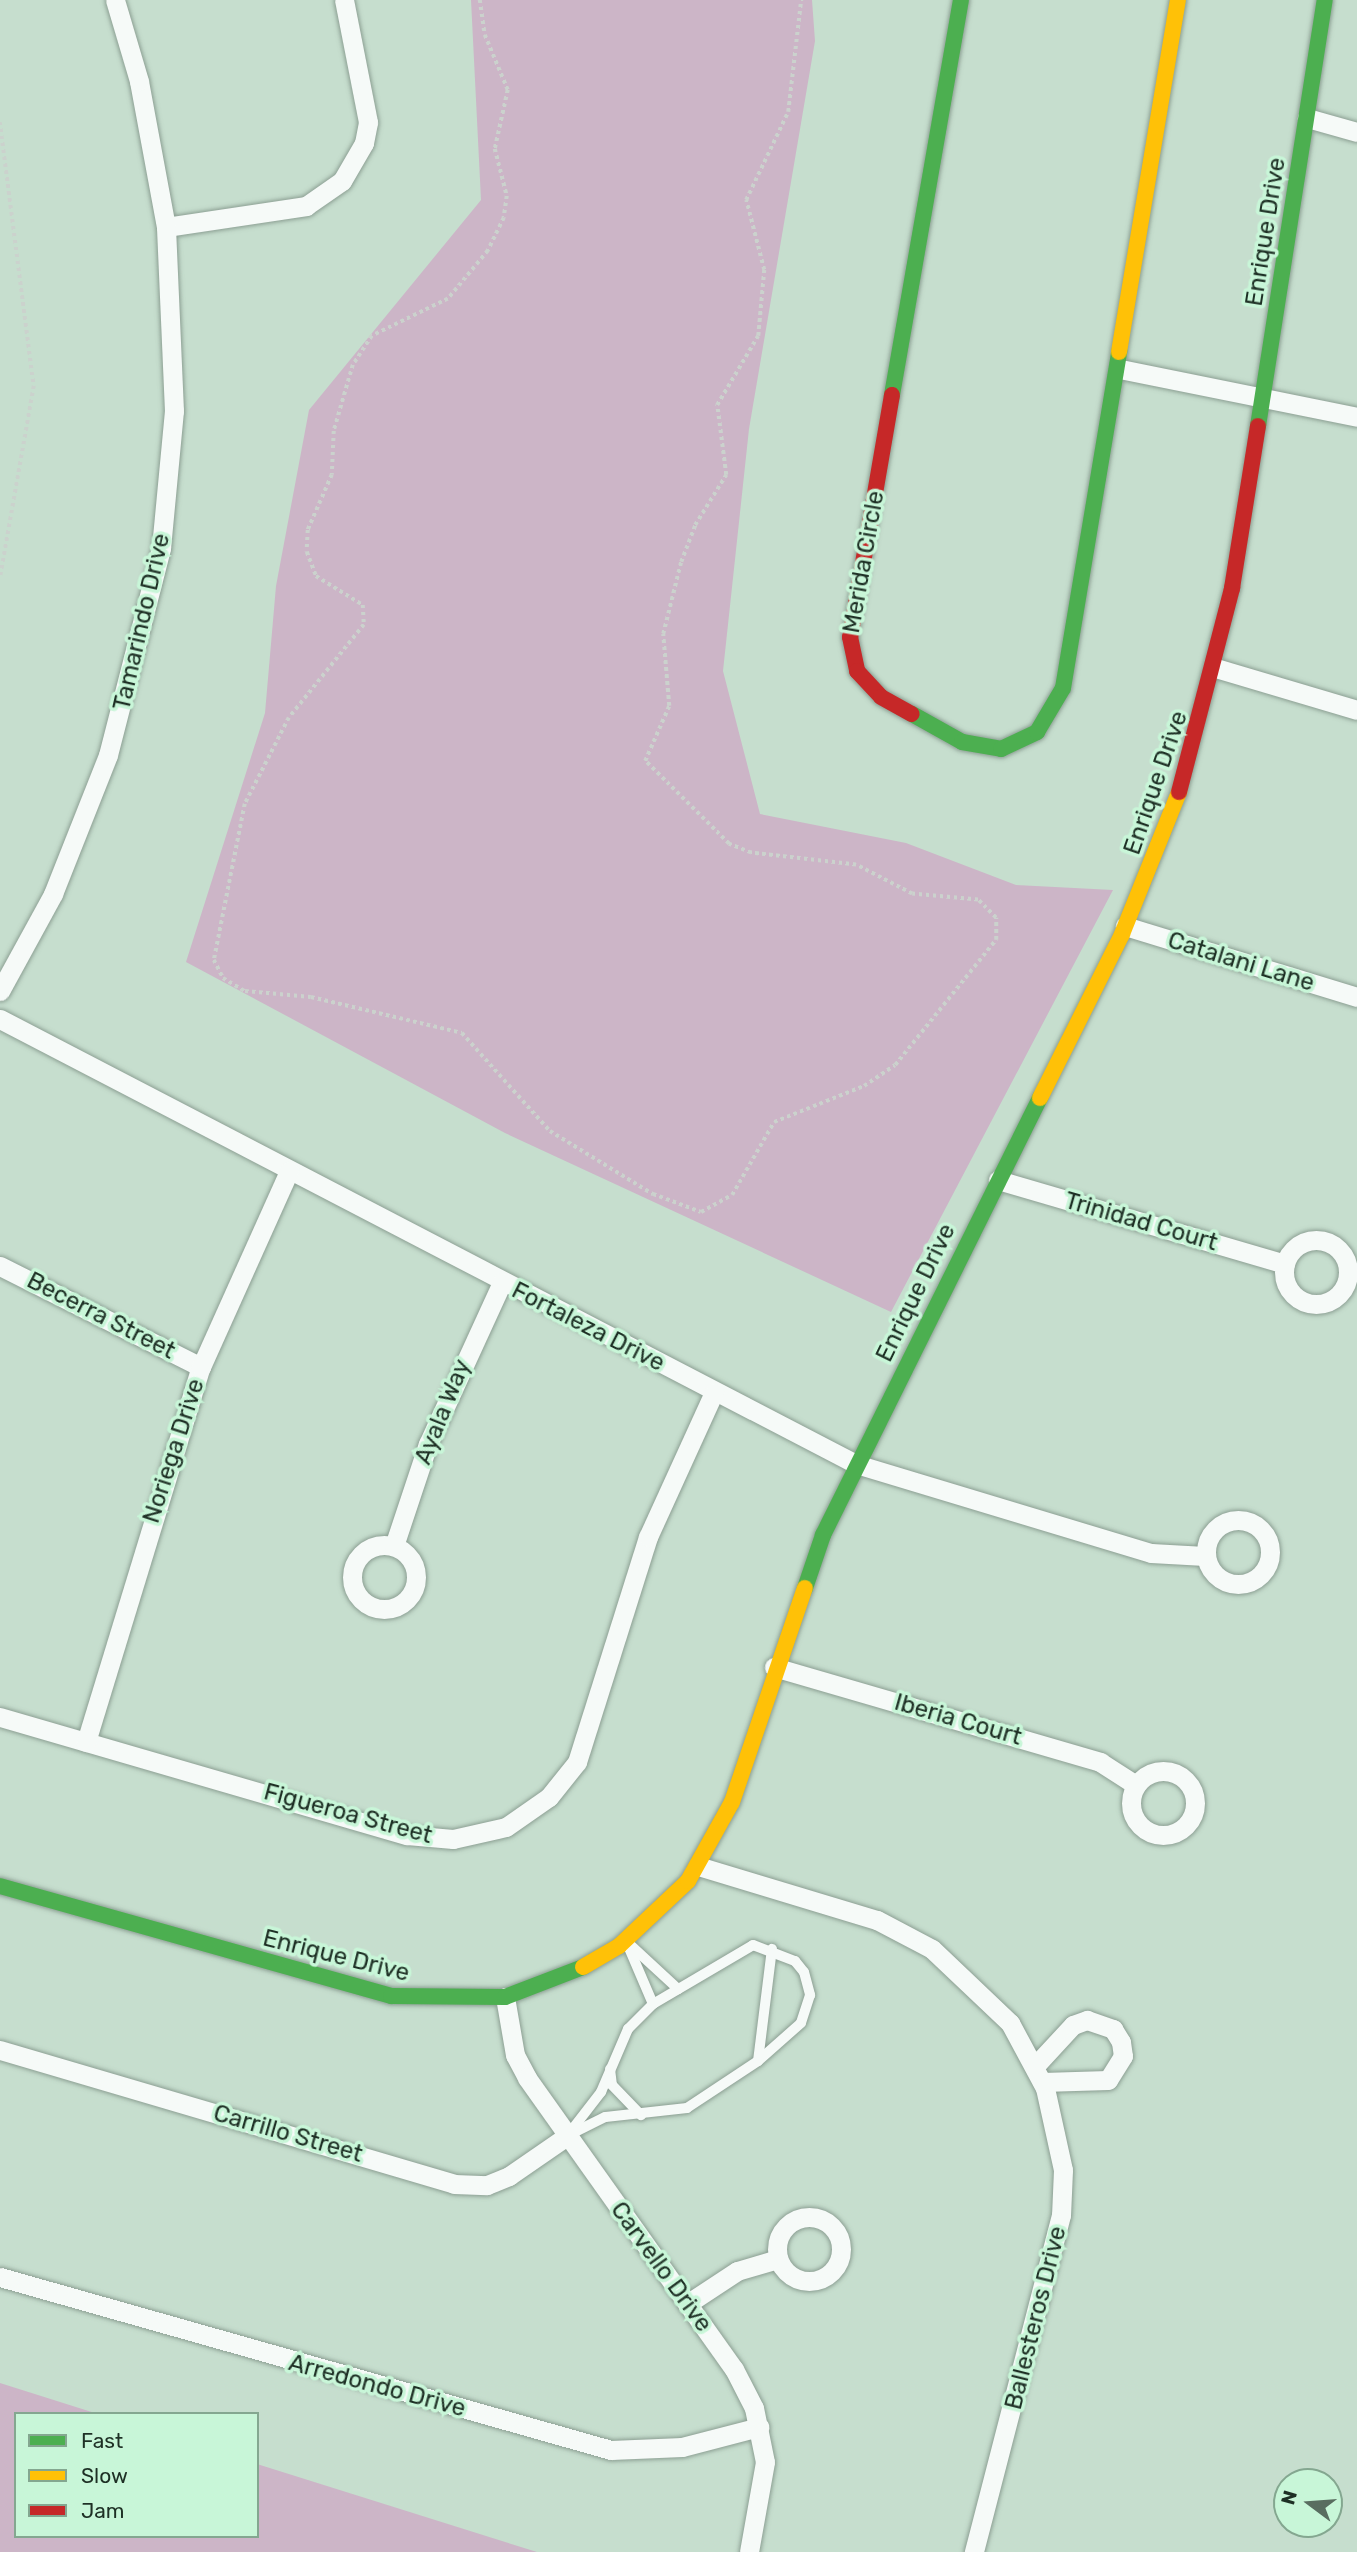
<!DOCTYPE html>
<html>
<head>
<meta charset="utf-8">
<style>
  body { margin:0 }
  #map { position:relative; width:1357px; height:2552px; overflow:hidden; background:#c6dece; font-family:Rubik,sans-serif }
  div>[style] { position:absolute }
  .green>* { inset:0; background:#ccb5c7 }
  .path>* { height:3.5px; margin-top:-1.75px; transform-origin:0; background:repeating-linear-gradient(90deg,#cbd2cd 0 3.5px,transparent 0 7px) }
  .roads { filter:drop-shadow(0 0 2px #8c9f93) drop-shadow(0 0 2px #8c9f93) }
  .lane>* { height:10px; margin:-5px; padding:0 5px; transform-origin:5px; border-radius:5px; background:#f6faf8 }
  .street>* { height:19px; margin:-9.5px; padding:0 9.5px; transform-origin:9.5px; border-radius:9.5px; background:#f6faf8 }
  .street>.ring { margin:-9.5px; padding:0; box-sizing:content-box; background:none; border:19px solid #f6faf8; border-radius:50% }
  .fast>* { height:16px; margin:-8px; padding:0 8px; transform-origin:8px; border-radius:8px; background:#4caf50 }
  .slow>* { height:16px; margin:-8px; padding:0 8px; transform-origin:8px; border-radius:8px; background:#ffc107 }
  .jam>* { height:16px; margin:-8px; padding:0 8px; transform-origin:8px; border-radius:8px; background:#c62828 }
  span { translate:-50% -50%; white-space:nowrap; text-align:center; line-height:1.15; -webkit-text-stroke:7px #c8f6d8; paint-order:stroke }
  .street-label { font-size:24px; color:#1e3025 }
  .legend { position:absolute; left:14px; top:2412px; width:245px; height:126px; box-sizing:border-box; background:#c8f6d8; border:2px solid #84a790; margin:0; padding:9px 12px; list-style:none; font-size:21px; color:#1e3025 }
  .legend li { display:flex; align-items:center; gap:14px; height:35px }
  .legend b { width:35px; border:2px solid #84a790 }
  .north { position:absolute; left:1273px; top:2468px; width:70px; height:70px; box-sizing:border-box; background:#c8f6d8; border:2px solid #84a790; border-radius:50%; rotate:286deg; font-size:19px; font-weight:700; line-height:28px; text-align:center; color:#1e3025 }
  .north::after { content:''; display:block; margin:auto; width:24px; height:32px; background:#596d60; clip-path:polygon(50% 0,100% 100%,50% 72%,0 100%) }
</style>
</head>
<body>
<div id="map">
  <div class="green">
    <div style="clip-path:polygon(471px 0,812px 0,815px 41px,749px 429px,723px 671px,760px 814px,906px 843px,1016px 885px,1113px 890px,891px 1312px,505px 1133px,186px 962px,265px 713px,276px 586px,309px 410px,481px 200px)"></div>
    <div style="clip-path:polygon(0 2383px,98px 2414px,16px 2414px,16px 2536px,257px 2536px,257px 2464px,537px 2552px,0 2552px)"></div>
  </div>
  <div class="path">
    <div style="left:480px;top:0;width:35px;rotate:82deg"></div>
    <div style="left:485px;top:35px;width:60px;rotate:67.3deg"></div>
    <div style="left:508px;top:90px;width:60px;rotate:102.4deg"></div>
    <div style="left:495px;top:149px;width:49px;rotate:75.7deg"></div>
    <div style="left:507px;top:196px;width:22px;rotate:98deg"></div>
    <div style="left:504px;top:218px;width:37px;rotate:116deg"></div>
    <div style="left:488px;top:251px;width:62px;rotate:129.8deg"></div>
    <div style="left:448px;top:299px;width:85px;rotate:154deg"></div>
    <div style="left:372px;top:336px;width:35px;rotate:123deg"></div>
    <div style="left:353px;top:365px;width:69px;rotate:106.1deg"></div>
    <div style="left:334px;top:431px;width:44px;rotate:92.6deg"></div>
    <div style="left:332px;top:475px;width:60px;rotate:113.6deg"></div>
    <div style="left:308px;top:530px;width:22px;rotate:93deg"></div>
    <div style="left:307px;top:552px;width:26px;rotate:69deg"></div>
    <div style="left:316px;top:576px;width:55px;rotate:31.7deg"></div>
    <div style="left:363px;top:605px;width:20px;rotate:87deg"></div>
    <div style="left:364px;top:625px;width:119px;rotate:128.9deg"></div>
    <div style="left:289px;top:718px;width:97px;rotate:117.1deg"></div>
    <div style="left:245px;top:804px;width:159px;rotate:101.2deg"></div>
    <div style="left:214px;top:960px;width:20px;rotate:63deg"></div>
    <div style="left:223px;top:978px;width:26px;rotate:31deg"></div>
    <div style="left:245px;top:991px;width:66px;rotate:5.2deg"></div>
    <div style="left:311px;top:997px;width:155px;rotate:13.4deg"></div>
    <div style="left:462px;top:1033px;width:132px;rotate:48.1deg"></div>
    <div style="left:550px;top:1131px;width:121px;rotate:31.5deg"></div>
    <div style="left:653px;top:1194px;width:51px;rotate:20.6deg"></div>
    <div style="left:701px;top:1212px;width:35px;rotate:-29deg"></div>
    <div style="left:732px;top:1195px;width:84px;rotate:-60.1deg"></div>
    <div style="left:774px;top:1122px;width:97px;rotate:-21.8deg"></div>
    <div style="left:864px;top:1086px;width:37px;rotate:-34deg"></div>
    <div style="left:895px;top:1065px;width:161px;rotate:-51.1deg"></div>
    <div style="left:996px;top:940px;width:22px;rotate:-90deg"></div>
    <div style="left:996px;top:918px;width:25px;rotate:-135deg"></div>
    <div style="left:978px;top:900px;width:66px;rotate:-174.8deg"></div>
    <div style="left:912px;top:894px;width:63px;rotate:-152.6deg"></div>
    <div style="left:856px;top:865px;width:106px;rotate:-173.5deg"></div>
    <div style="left:751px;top:853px;width:24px;rotate:-158deg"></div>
    <div style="left:729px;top:844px;width:118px;rotate:-135.3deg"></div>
    <div style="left:645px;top:761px;width:60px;rotate:-66.4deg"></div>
    <div style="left:669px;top:706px;width:72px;rotate:-94.8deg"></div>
    <div style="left:663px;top:634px;width:74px;rotate:-76deg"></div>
    <div style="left:681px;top:562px;width:40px;rotate:-69deg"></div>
    <div style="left:695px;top:525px;width:59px;rotate:-58.2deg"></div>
    <div style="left:726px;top:475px;width:71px;rotate:-97.3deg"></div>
    <div style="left:717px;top:405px;width:80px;rotate:-59.3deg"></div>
    <div style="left:758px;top:336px;width:66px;rotate:-84.8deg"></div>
    <div style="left:764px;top:270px;width:72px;rotate:-104.4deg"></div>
    <div style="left:746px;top:200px;width:98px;rotate:-64.5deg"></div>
    <div style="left:788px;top:112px;width:113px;rotate:-83.4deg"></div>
    <div style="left:0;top:122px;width:266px;rotate:82.7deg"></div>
    <div style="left:34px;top:386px;width:196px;rotate:100deg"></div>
  </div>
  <div class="roads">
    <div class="lane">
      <div style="left:753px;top:1945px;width:45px;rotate:20.9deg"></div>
      <div style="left:795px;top:1961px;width:14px;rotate:51deg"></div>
      <div style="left:804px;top:1972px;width:24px;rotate:75deg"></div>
      <div style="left:810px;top:1995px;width:29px;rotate:108deg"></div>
      <div style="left:801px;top:2023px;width:57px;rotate:138.5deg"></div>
      <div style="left:758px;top:2061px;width:85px;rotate:146.5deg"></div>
      <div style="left:687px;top:2108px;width:82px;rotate:173.7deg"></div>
      <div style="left:605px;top:2117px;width:42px;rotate:153.4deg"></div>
      <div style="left:567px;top:2136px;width:56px;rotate:-52.3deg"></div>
      <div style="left:601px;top:2092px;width:69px;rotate:-66.8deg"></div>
      <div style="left:628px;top:2029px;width:35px;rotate:-45deg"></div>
      <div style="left:653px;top:2004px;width:116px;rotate:-30.5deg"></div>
      <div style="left:653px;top:2004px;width:69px;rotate:-113.2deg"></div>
      <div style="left:626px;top:1941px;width:71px;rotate:42.7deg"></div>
      <div style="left:758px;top:2061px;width:113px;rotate:-82.9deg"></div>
      <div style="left:610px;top:2069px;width:16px;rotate:83deg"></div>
      <div style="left:612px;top:2085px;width:42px;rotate:46deg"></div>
    </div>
    <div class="street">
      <div style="left:1307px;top:118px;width:52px;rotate:15.6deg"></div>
      <div style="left:166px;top:227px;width:142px;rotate:-8.5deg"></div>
      <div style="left:306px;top:206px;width:44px;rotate:-34.8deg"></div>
      <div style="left:342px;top:181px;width:44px;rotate:-59.9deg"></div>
      <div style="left:364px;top:143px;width:21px;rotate:-79deg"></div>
      <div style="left:368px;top:122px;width:124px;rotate:-101.1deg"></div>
      <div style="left:1120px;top:369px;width:242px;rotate:11.4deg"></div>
      <div style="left:1216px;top:668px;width:147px;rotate:16.6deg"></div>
      <div style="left:1125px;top:926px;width:243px;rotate:17deg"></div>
      <div style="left:0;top:991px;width:111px;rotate:-61.3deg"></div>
      <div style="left:53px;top:894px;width:149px;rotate:-68.4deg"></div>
      <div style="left:108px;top:755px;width:214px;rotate:-75.6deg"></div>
      <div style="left:161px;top:548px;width:138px;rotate:-84.6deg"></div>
      <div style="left:174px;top:411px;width:184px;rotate:-92.5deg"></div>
      <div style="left:166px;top:227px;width:148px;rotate:-100.5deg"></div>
      <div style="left:139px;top:81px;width:84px;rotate:-106.5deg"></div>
      <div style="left:0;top:1019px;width:965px;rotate:27.47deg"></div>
      <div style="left:856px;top:1464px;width:308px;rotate:16.8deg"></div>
      <div style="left:1151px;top:1553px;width:54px;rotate:3.2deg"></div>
      <div style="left:998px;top:1180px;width:299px;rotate:16.3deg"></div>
      <div class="ring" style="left:1284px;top:1240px;width:45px;height:45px"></div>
      <div style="left:0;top:1266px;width:225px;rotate:26.7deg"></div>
      <div class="ring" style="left:1206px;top:1520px;width:45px;height:45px"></div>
      <div class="ring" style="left:352px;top:1545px;width:45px;height:45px"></div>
      <div style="left:394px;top:1546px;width:108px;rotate:-71.6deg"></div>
      <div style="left:428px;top:1444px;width:178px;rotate:-65.4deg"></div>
      <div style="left:774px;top:1667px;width:340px;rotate:16.2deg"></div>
      <div style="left:1100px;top:1762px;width:43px;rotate:32.6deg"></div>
      <div style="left:0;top:1717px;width:424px;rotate:16.2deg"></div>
      <div style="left:407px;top:1835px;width:46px;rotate:5deg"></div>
      <div style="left:453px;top:1839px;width:54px;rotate:-12.8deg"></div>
      <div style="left:506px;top:1827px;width:52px;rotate:-34.9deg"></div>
      <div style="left:549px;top:1797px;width:45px;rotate:-51.3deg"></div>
      <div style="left:577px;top:1762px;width:236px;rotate:-72.5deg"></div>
      <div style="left:648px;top:1537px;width:159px;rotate:-65.5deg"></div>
      <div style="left:86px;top:1742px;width:392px;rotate:-73deg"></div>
      <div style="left:201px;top:1367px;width:215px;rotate:-65.8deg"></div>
      <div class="ring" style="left:1131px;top:1771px;width:45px;height:45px"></div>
      <div style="left:698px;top:1866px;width:187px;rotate:16.8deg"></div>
      <div style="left:877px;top:1920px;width:62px;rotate:27.8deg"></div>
      <div style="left:932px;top:1949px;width:108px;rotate:43.5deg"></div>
      <div style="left:1010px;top:2023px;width:74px;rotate:61.7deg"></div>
      <div style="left:1045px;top:2088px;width:84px;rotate:77.6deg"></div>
      <div style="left:1063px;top:2170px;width:45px;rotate:92.5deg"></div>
      <div style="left:1061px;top:2215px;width:348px;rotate:104.5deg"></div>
      <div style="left:505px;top:1997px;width:59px;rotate:80.2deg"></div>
      <div style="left:515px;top:2055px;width:26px;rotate:62deg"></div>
      <div style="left:527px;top:2078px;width:357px;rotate:54.6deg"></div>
      <div style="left:734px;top:2369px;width:44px;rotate:62.9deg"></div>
      <div style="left:754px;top:2408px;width:55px;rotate:78.5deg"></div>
      <div style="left:765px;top:2462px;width:91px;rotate:100.1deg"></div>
      <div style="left:0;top:2050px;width:473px;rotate:16.4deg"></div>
      <div style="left:454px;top:2184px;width:33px;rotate:2deg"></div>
      <div style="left:487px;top:2185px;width:24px;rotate:-22deg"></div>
      <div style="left:509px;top:2176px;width:70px;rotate:-34.6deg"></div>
      <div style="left:1035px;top:2066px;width:56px;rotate:-47.2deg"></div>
      <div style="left:1073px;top:2025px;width:15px;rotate:-20deg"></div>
      <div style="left:1087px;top:2020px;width:28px;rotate:19deg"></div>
      <div style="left:1113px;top:2029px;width:15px;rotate:58deg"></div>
      <div style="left:1121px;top:2042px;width:14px;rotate:82deg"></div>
      <div style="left:1123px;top:2056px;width:28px;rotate:122deg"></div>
      <div style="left:1108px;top:2080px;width:66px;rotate:178.3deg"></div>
      <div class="ring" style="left:777px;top:2217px;width:45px;height:45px"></div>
      <div style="left:0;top:2277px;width:635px;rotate:15.81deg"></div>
      <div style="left:611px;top:2450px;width:71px;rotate:-2.4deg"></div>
      <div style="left:682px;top:2447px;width:80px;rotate:-14.6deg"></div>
      <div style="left:687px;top:2304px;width:60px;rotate:-33.4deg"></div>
      <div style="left:737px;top:2271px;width:43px;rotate:-16.3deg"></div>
    </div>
    <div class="fast">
      <div style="left:892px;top:395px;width:401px;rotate:-80.1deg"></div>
      <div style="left:1258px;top:426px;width:431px;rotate:-81.1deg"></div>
      <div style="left:912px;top:714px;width:57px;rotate:29.2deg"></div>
      <div style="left:962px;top:742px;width:40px;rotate:10deg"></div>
      <div style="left:1001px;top:749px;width:40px;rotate:-25deg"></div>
      <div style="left:1037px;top:732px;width:51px;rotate:-59.4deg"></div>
      <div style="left:1063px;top:688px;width:341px;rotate:-80.5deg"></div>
      <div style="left:805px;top:1588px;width:56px;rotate:-71.2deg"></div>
      <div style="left:823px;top:1535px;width:488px;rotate:-63.6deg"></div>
      <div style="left:0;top:1886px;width:406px;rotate:15.7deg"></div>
      <div style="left:391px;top:1996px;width:114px;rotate:0.5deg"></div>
      <div style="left:505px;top:1997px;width:84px;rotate:-21deg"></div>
    </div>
    <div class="slow">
      <div style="left:1119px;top:352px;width:357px;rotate:-80.5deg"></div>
      <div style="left:1040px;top:1098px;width:183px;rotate:-63.4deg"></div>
      <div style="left:1122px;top:934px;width:153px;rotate:-68.1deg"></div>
      <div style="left:583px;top:1967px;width:42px;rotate:-30.3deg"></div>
      <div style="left:619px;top:1946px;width:95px;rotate:-43.3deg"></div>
      <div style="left:688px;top:1881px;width:90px;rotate:-60.9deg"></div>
      <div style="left:732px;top:1802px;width:226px;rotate:-71.2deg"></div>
    </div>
    <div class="jam">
      <div style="left:892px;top:395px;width:246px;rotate:99.8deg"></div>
      <div style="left:850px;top:637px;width:35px;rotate:78deg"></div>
      <div style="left:857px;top:671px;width:35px;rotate:47deg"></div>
      <div style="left:881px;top:697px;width:35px;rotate:29deg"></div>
      <div style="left:1179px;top:792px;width:211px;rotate:-75.4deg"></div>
      <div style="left:1232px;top:588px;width:164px;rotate:-80.9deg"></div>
    </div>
  </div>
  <div class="street-label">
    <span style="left:1266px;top:232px;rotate:-81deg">Enrique Drive</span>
    <span style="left:864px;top:562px;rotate:-80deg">Merida Circle</span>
    <span style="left:142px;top:622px;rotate:-77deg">Tamarindo Drive</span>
    <span style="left:1156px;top:783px;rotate:-71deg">Enrique Drive</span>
    <span style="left:1241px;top:962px;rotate:17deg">Catalani Lane</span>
    <span style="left:1141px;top:1222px;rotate:16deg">Trinidad Court</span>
    <span style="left:916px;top:1293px;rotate:-64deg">Enrique Drive</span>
    <span style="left:101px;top:1316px;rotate:27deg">Becerra Street</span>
    <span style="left:588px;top:1327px;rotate:27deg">Fortaleza Drive</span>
    <span style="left:443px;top:1412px;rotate:-68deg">Ayala Way</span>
    <span style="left:174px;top:1451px;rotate:-72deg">Noriega Drive</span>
    <span style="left:958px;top:1720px;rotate:16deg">Iberia Court</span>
    <span style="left:348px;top:1814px;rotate:15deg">Figueroa Street</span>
    <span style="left:336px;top:1956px;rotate:14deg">Enrique Drive</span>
    <span style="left:288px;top:2134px;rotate:16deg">Carrillo Street</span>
    <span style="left:661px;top:2267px;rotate:54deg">Carvello Drive</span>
    <span style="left:1036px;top:2318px;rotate:-76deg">Ballesteros Drive</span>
    <span style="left:377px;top:2386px;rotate:15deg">Arredondo Drive</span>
  </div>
  <ul class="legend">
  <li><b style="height:9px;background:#4caf50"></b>Fast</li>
  <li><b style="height:9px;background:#ffc107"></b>Slow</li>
  <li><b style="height:9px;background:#c62828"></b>Jam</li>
  </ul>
  <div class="north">N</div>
</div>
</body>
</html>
